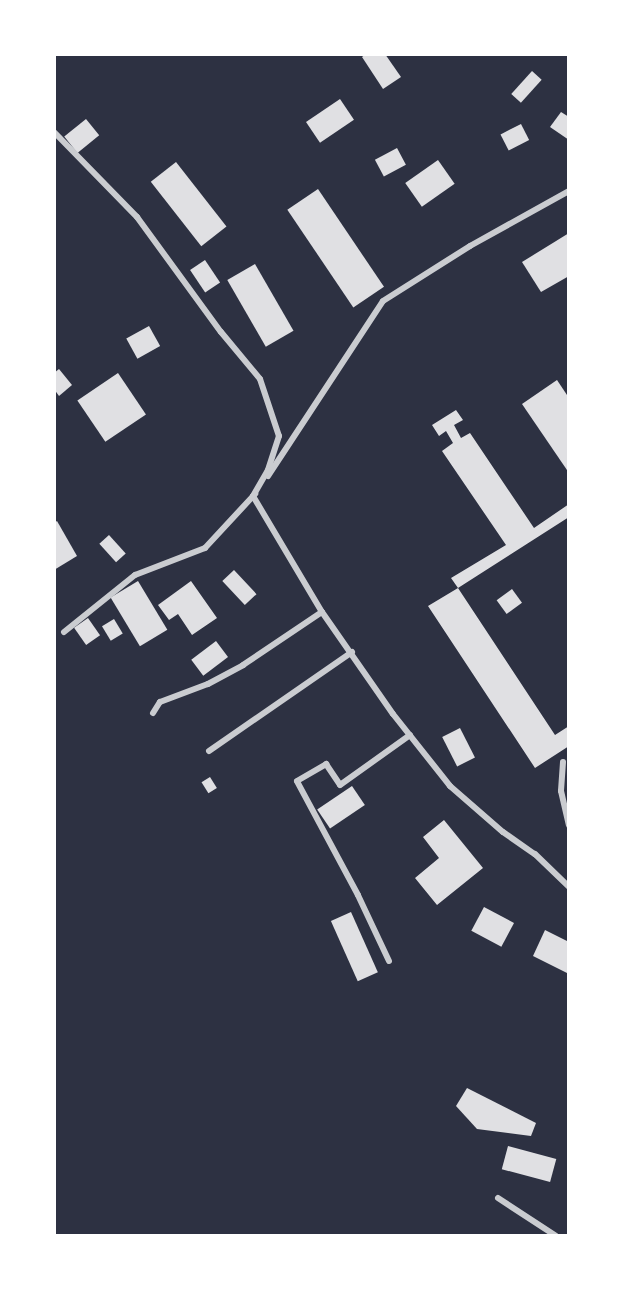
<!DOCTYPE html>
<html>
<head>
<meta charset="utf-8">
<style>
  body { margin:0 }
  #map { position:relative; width:623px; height:1290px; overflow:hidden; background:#2d3142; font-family:"Fira Sans Condensed",sans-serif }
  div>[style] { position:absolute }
  .building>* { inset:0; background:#e0e0e3; transform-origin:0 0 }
  .minor>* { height:6px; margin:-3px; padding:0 3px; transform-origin:3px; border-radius:3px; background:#caccd0 }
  span { translate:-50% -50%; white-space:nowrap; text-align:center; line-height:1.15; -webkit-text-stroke:4.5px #fff; paint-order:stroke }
  .frame { position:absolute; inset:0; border:56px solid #fff; pointer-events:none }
</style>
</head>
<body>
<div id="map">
  <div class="building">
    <div style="clip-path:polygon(366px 54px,385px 54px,401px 77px,383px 89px,362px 57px)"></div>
    <div style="left:532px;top:71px;width:13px;height:31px;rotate:42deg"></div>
    <div style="left:340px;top:99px;width:25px;height:41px;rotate:56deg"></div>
    <div style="clip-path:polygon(561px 112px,569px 117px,569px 140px,550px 127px)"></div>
    <div style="left:86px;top:119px;width:21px;height:28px;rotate:51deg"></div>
    <div style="left:521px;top:124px;width:18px;height:23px;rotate:63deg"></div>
    <div style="left:397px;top:148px;width:19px;height:25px;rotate:62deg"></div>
    <div style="left:438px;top:160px;width:29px;height:40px;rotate:55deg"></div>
    <div style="left:176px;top:162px;width:82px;height:32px;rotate:52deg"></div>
    <div style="left:318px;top:189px;width:118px;height:37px;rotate:56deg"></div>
    <div style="clip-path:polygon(569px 233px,569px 276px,541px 292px,522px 262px)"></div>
    <div style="left:205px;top:260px;width:27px;height:18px;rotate:56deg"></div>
    <div style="left:255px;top:264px;width:77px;height:32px;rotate:60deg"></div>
    <div style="left:149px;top:326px;width:23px;height:26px;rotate:61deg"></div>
    <div style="clip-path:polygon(59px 369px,72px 385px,59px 396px,54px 389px,54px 373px)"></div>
    <div style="left:118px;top:373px;width:50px;height:49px;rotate:56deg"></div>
    <div style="clip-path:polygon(557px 380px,569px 398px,569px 473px,522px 404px)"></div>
    <div style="clip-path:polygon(456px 410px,463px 420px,454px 425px,461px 438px,470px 433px,534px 528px,569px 504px,569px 517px,458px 588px,451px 578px,506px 545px,442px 451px,453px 443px,446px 431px,439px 436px,432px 425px)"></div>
    <div style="clip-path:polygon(57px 521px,77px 556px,54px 570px,54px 523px)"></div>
    <div style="left:109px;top:535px;width:25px;height:13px;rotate:48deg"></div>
    <div style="left:234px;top:570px;width:33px;height:16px;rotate:47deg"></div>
    <div style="left:138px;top:581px;width:57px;height:32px;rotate:59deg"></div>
    <div style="clip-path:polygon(191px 581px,217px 618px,192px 635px,178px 614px,169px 620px,158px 605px)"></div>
    <div style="clip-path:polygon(458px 588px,555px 735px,569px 726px,569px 746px,535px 768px,428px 606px)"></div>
    <div style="left:512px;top:589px;width:17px;height:19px;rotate:54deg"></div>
    <div style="left:88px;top:618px;width:21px;height:17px;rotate:55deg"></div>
    <div style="left:114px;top:619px;width:17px;height:14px;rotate:59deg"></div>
    <div style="left:216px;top:641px;width:20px;height:31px;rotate:53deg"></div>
    <div style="left:460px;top:728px;width:33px;height:20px;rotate:63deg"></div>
    <div style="left:210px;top:777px;width:13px;height:10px;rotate:58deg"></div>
    <div style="left:352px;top:786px;width:23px;height:42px;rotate:56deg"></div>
    <div style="clip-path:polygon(444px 820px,483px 868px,437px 905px,415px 878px,439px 858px,423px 837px)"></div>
    <div style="left:484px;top:907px;width:34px;height:27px;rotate:28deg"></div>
    <div style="left:351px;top:912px;width:66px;height:22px;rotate:66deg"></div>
    <div style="clip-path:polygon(545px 930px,569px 942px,569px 974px,533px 956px)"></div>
    <div style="clip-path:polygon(467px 1088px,536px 1123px,531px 1136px,477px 1129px,456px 1106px)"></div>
    <div style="left:508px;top:1146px;width:50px;height:24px;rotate:15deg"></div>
  </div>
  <div class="minor">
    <div style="left:54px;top:132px;width:119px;rotate:45.7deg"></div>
    <div style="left:137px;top:217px;width:142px;rotate:53.9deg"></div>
    <div style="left:221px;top:332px;width:61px;rotate:50.3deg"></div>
    <div style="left:260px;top:379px;width:60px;rotate:71.6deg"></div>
    <div style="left:279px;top:436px;width:36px;rotate:108deg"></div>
    <div style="left:268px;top:470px;width:30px;rotate:120deg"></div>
    <div style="left:253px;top:496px;width:135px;rotate:59.3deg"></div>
    <div style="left:322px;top:612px;width:124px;rotate:55.2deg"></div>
    <div style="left:393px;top:714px;width:92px;rotate:51.6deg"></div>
    <div style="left:450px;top:786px;width:70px;rotate:41deg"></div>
    <div style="left:503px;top:832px;width:39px;rotate:35deg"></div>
    <div style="left:535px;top:854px;width:47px;rotate:44.1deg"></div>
    <div style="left:268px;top:476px;width:209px;rotate:-56.7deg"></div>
    <div style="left:383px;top:301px;width:103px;rotate:-32.3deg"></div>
    <div style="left:470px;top:246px;width:113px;rotate:-29.1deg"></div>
    <div style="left:64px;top:632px;width:91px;rotate:-38.8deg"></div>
    <div style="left:135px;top:575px;width:75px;rotate:-21.1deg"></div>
    <div style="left:205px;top:548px;width:74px;rotate:-47.2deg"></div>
    <div style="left:153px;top:713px;width:13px;rotate:-58deg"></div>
    <div style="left:160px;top:702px;width:51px;rotate:-20.6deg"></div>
    <div style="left:208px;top:684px;width:40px;rotate:-28deg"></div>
    <div style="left:243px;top:665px;width:95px;rotate:-33.9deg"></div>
    <div style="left:209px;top:751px;width:174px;rotate:-34.7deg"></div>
    <div style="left:563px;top:762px;width:29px;rotate:94deg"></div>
    <div style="left:561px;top:791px;width:35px;rotate:77deg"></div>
    <div style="left:389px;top:961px;width:73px;rotate:-115.2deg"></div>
    <div style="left:358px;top:895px;width:129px;rotate:-118.2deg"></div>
    <div style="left:297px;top:781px;width:34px;rotate:-30deg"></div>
    <div style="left:326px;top:764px;width:25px;rotate:56deg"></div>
    <div style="left:340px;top:785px;width:86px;rotate:-35.5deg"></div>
    <div style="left:498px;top:1198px;width:69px;rotate:33.2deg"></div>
  </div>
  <div class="frame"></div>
</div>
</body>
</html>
